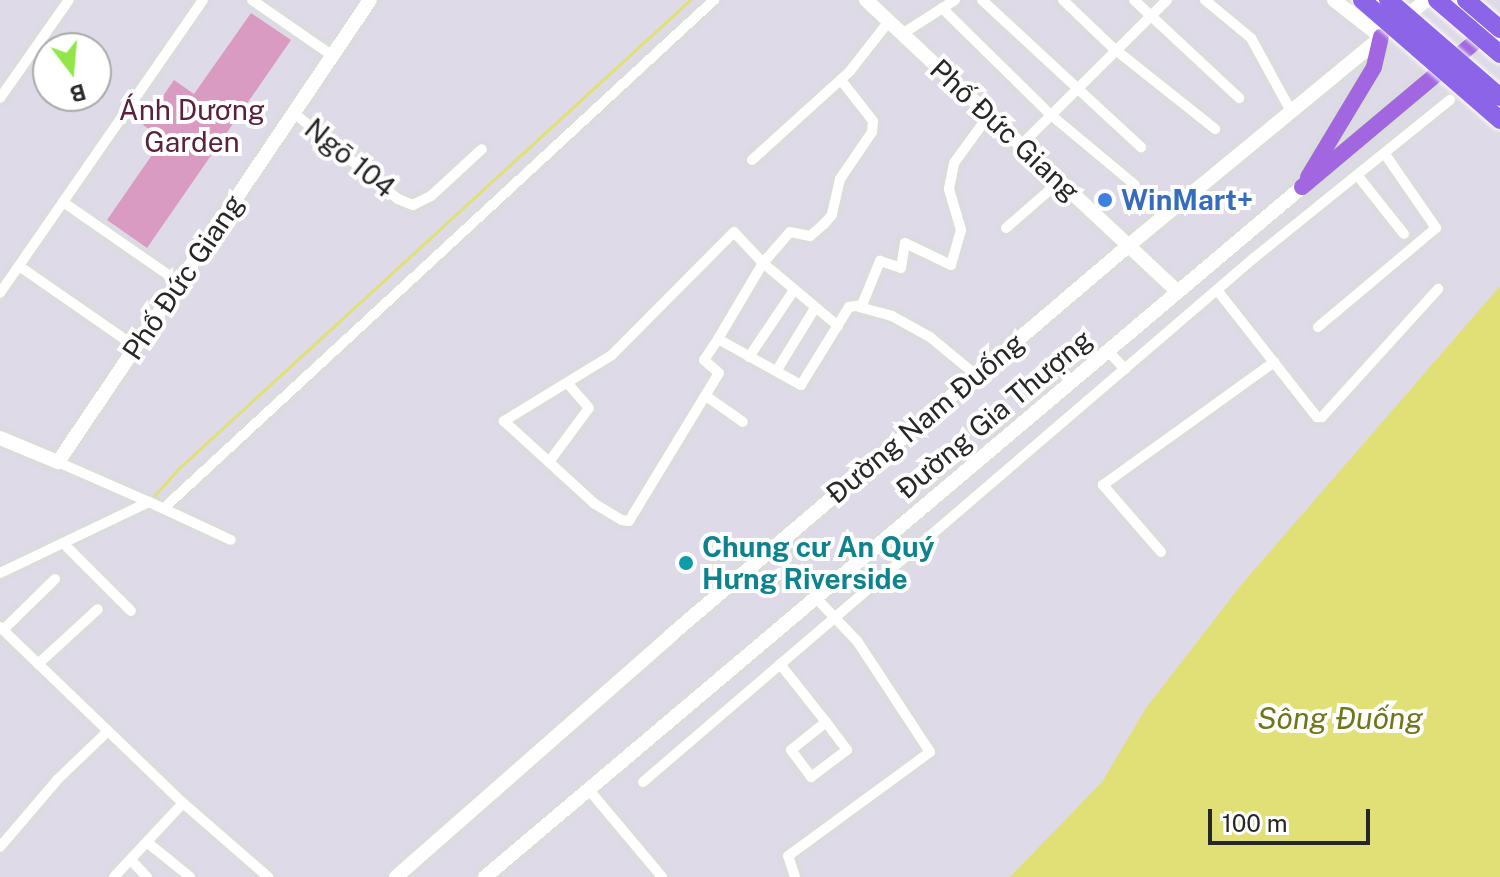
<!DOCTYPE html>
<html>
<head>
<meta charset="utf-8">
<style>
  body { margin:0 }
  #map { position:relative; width:1500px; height:877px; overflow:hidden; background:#dedae8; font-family:"Public Sans",sans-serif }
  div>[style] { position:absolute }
  .green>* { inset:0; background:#da9bc2 }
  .water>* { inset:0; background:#e1e077 }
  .stream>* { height:3px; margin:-1.5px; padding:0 1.5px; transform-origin:1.5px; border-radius:1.5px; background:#e1e077 }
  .roads { filter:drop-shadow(0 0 2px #d7dfd0) drop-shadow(0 0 2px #d7dfd0) }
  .minor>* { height:10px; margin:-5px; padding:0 5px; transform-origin:5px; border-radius:5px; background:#fff }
  .tertiary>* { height:14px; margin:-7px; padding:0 7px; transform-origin:7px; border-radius:7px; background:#fff }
  .secondary>* { height:14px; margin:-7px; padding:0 7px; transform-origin:7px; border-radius:7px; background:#fff }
  .primary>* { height:16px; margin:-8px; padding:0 8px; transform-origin:8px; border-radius:8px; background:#a266e1 }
  .bridges { filter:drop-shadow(0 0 2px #fff) drop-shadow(0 0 2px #fff) }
  .trunk-bridge>* { height:18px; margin:-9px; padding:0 9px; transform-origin:9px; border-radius:9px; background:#8c64e7 }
  .dots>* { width:22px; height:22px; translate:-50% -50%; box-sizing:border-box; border:4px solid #fff; border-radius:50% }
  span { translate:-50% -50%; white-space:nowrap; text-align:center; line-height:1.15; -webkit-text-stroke:8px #fff; paint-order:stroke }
  .park-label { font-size:28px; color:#5b203d }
  .street-label { font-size:28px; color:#272727 }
  .shop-label { font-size:28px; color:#366cbe; font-weight:700 }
  .left { translate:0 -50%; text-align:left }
  .culture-label { font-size:28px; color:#0d838f; font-weight:700 }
  .water-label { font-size:30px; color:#707619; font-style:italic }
  .north { position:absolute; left:32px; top:32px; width:80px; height:80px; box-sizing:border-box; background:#fff; border:2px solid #a9a9a9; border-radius:50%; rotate:164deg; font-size:22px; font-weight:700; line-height:32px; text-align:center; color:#272727 }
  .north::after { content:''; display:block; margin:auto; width:28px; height:36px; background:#92e649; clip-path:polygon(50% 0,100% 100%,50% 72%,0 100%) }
  .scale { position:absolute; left:1208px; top:809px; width:162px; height:36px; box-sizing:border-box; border:4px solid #272727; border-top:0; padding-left:10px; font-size:24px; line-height:28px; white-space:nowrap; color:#272727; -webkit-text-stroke:6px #fff; paint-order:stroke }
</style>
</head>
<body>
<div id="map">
  <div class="green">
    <div style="clip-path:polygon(251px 13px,291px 40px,147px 248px,107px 220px,163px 139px,143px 125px,174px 80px,194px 94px)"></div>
  </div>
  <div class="water">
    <div style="clip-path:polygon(1500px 286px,1500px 877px,1010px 877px,1102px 782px,1146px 708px,1241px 585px)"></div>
  </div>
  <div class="stream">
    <div style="left:153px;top:497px;width:36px;rotate:-48deg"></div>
    <div style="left:177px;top:470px;width:696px;rotate:-42.5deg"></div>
  </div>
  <div class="roads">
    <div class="minor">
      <div style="left:252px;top:0;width:98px;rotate:34.7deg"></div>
      <div style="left:982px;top:0;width:217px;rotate:42.8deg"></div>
      <div style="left:1063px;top:0;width:68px;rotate:43.8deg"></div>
      <div style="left:1112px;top:47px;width:132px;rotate:38.5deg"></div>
      <div style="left:1134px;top:0;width:144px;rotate:43deg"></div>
      <div style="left:1205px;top:0;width:60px;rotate:39.6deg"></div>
      <div style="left:1251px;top:38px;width:83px;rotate:61.3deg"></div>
      <div style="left:942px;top:8px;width:153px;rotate:44.5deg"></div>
      <div style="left:1051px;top:115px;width:109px;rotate:39.8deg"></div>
      <div style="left:902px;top:34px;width:63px;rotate:-32.7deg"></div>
      <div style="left:841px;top:80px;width:52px;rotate:52deg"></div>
      <div style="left:873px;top:121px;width:11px;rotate:95deg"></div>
      <div style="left:872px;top:132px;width:57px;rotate:124.2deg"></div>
      <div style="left:840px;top:179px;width:37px;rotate:103deg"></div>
      <div style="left:832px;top:215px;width:12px;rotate:132deg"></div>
      <div style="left:824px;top:224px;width:18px;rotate:139deg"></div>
      <div style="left:810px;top:236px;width:20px;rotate:-169deg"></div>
      <div style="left:790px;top:232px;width:41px;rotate:131.1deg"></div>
      <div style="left:763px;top:263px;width:42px;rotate:-133.1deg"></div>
      <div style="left:734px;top:232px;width:173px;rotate:134.8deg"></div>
      <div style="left:612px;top:355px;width:127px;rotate:148.6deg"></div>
      <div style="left:504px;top:421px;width:123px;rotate:42.4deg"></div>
      <div style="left:595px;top:504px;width:31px;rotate:31deg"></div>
      <div style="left:622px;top:520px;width:7px;rotate:8deg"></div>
      <div style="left:629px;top:521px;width:173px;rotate:-58.7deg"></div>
      <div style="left:719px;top:373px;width:20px;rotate:-139deg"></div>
      <div style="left:704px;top:360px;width:25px;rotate:-56deg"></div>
      <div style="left:718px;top:339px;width:95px;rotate:29deg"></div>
      <div style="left:801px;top:385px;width:92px;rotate:-58.4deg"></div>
      <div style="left:849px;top:307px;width:13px;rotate:-9deg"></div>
      <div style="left:862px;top:305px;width:48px;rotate:-67.8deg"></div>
      <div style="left:880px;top:261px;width:22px;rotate:18deg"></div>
      <div style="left:901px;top:268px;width:25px;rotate:-81deg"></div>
      <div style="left:905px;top:243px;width:51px;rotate:25.6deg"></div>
      <div style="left:951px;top:265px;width:36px;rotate:-74deg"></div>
      <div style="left:961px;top:230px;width:43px;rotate:-106.3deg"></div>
      <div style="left:949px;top:189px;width:26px;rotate:-79deg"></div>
      <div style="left:954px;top:163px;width:59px;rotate:-53.9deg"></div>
      <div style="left:0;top:98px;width:120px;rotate:-54.9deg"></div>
      <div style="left:294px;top:113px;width:135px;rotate:39.6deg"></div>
      <div style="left:398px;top:199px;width:16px;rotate:22deg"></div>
      <div style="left:413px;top:205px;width:20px;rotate:-27deg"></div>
      <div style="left:431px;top:196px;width:69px;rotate:-42.7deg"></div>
      <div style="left:1021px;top:145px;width:206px;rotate:-44.8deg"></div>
      <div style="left:752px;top:160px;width:132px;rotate:-42.2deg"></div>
      <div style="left:850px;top:71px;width:63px;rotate:-52deg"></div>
      <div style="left:1358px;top:176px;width:74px;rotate:51.6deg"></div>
      <div style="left:63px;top:202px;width:142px;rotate:34.7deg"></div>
      <div style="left:1006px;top:228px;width:72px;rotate:-41deg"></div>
      <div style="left:19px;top:266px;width:142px;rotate:34.7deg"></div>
      <div style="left:1217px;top:290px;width:162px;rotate:51.8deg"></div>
      <div style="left:1317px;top:417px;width:5px"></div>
      <div style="left:1322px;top:417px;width:173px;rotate:-47.8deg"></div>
      <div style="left:0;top:293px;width:356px;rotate:-55.3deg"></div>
      <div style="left:859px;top:307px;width:34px;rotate:15deg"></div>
      <div style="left:892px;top:316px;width:43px;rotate:28.9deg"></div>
      <div style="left:930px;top:337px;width:60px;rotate:39.6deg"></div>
      <div style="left:1318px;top:327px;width:154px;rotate:-40deg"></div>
      <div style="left:1436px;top:228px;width:90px;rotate:-124.6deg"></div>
      <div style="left:718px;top:339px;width:88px;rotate:-59.4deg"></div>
      <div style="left:763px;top:263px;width:98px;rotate:40deg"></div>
      <div style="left:1108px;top:351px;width:25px;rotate:47deg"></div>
      <div style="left:749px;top:357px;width:81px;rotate:-56.1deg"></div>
      <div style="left:777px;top:370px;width:73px;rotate:-58.5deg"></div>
      <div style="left:706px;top:396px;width:45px;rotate:35.1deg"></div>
      <div style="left:549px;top:462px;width:67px;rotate:-53.5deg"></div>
      <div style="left:589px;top:408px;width:33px;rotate:-131deg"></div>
      <div style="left:149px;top:502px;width:90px;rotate:24.9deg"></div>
      <div style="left:164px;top:508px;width:749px;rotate:-42.73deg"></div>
      <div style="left:63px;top:543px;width:96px;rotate:45deg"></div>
      <div style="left:1161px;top:552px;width:89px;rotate:-130.9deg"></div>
      <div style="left:1103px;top:485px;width:211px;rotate:-35.7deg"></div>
      <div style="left:0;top:573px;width:165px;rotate:-25.5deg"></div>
      <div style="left:149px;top:502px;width:99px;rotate:-156.3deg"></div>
      <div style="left:0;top:627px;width:254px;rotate:43.9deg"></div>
      <div style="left:183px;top:803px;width:113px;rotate:41deg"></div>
      <div style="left:3px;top:630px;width:73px;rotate:-44.4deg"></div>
      <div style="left:38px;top:664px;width:81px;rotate:-42.5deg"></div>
      <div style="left:780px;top:664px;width:74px;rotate:51.6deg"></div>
      <div style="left:826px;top:722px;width:45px;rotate:141.3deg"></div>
      <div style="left:791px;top:750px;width:34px;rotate:53deg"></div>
      <div style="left:811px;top:777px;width:45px;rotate:-36.9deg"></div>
      <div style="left:847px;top:750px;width:35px;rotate:-127deg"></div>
      <div style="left:643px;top:782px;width:805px;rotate:-40.62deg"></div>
      <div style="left:1254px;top:258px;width:252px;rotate:-38.9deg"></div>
      <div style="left:589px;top:790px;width:114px;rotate:50deg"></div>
      <div style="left:148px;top:843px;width:54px;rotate:39deg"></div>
      <div style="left:0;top:847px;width:89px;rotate:-49.5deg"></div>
      <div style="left:58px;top:779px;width:69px;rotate:-43.8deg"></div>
      <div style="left:132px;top:861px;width:22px;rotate:47deg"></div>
      <div style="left:114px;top:877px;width:101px;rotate:-47deg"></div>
      <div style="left:795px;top:877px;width:22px;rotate:-108deg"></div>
      <div style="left:788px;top:856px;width:176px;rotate:-36.2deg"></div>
      <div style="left:930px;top:752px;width:133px;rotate:-123.3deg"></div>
      <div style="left:857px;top:641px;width:59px;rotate:-133.6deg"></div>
    </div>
    <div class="tertiary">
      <div style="left:866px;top:0;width:427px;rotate:43.1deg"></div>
      <div style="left:1334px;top:0;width:60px;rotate:38.2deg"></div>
      <div style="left:1401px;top:21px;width:33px;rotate:-40deg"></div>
      <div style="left:0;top:438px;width:63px;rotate:22.5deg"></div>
      <div style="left:58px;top:462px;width:557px;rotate:-55.97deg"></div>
      <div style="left:396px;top:877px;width:366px;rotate:-41.3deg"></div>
      <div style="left:671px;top:635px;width:600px;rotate:-40.4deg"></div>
      <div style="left:1128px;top:246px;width:333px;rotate:-39.5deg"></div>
    </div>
    <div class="secondary">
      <div style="left:485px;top:877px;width:1069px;rotate:-40.18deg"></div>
    </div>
    <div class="primary">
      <div style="left:1308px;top:177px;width:128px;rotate:-59deg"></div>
      <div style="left:1374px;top:67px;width:31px;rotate:-77deg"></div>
      <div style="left:1302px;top:187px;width:243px;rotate:-40deg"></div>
    </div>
  </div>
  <div class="bridges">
    <div class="trunk-bridge">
      <div style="left:1362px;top:0;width:183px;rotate:41deg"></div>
      <div style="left:1388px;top:0;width:148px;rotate:40.9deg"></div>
      <div style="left:1437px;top:0;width:83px;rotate:40.6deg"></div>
      <div style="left:1466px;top:0;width:45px;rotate:40.5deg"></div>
    </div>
  </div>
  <div class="dots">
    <div style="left:1105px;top:200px;background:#3f7fe0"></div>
    <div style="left:686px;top:563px;background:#0f9aa8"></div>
  </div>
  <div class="park-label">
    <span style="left:192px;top:126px">Ánh Dương<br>Garden</span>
  </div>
  <div class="street-label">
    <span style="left:1005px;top:130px;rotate:43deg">Phố Đức Giang</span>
    <span style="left:350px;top:158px;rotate:39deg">Ngõ 104</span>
    <span style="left:183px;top:277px;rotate:-56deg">Phố Đức Giang</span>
    <span style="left:994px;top:414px;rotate:-40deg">Đường Gia Thượng</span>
    <span style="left:925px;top:418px;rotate:-40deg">Đường Nam Đuống</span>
  </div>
  <div class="shop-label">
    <span class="left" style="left:1121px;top:200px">WinMart+</span>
  </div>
  <div class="culture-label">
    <span class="left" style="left:702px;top:563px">Chung cư An Quý<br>Hưng Riverside</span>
  </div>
  <div class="water-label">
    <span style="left:1340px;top:718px">Sông Đuống</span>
  </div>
  <div class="north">B</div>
  <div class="scale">100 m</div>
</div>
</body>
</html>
